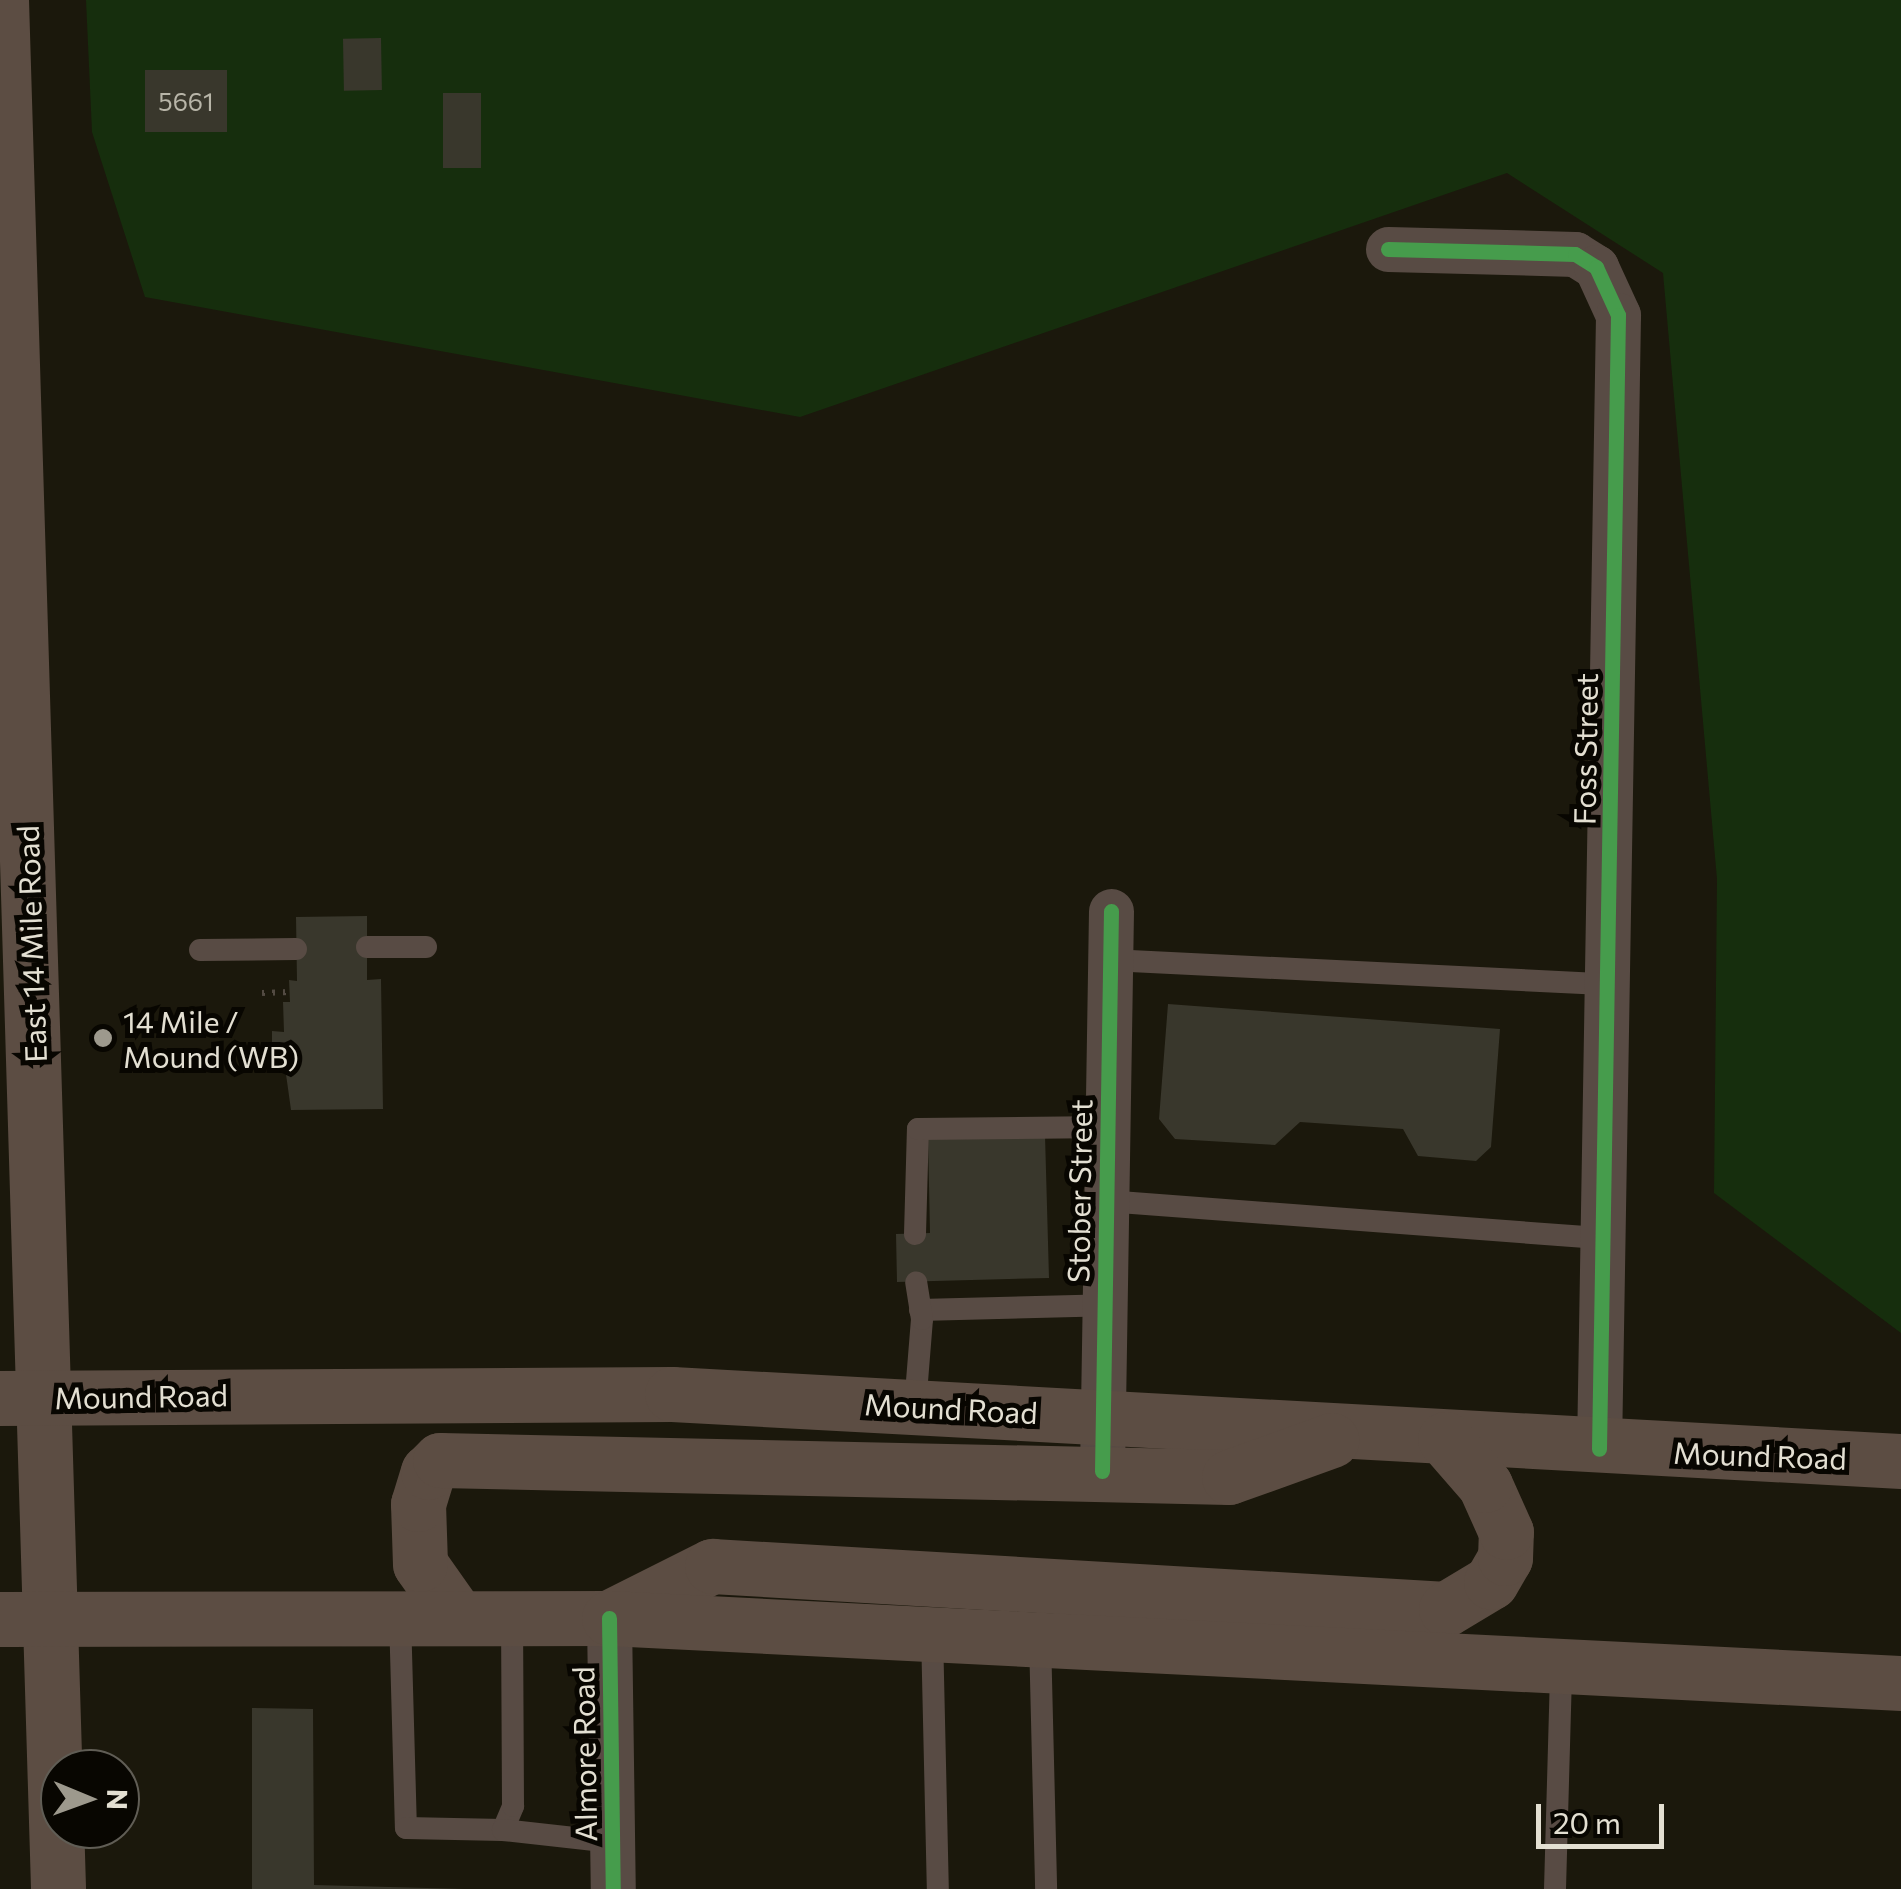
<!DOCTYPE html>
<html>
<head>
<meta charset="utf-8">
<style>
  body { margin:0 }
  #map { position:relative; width:1901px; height:1889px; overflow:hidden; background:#1b180c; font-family:Commissioner,sans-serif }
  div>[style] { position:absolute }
  .green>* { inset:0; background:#162e0d }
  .building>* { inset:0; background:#39372c; transform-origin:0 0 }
  .path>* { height:6px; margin-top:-3px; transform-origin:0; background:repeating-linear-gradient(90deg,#524a42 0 2.5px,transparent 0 10.5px) }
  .service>* { height:22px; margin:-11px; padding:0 11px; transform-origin:11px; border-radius:11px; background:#584b44 }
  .minor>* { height:45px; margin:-22.5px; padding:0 22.5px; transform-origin:22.5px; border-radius:22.5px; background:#584b44 }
  .secondary>* { height:55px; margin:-27.5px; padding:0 27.5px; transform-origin:27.5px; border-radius:27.5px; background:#5c4d43 }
  .cycleway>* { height:15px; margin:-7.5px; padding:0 7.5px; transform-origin:7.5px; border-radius:7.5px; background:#469c4c }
  .dots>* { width:28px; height:28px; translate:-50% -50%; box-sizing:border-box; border:5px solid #080601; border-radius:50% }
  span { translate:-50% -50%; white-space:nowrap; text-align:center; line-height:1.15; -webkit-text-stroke:10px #080601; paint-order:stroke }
  .number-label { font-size:25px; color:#b8b5a8 }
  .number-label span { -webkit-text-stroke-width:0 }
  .street-label { font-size:30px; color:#e3dfd2 }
  .poi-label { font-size:30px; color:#e3dfd2 }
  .left { translate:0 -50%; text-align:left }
  .north { position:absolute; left:40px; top:1749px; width:100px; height:100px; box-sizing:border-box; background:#080601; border:2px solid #605d55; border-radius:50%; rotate:91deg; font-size:28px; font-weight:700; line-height:40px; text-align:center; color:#e3dfd2 }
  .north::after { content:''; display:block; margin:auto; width:35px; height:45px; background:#9d998d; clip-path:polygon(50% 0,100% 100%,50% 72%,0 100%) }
  .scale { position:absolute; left:1536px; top:1804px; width:128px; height:45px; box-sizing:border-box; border:5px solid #e3dfd2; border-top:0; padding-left:12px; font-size:30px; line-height:35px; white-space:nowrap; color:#e3dfd2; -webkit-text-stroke:8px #080601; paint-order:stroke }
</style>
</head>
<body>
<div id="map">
  <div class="green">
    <div style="clip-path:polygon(86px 0,1901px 0,1901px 1333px,1714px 1193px,1717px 879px,1663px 273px,1507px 173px,800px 417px,145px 297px,92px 132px)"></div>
  </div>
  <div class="building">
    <div style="left:381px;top:38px;width:52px;height:38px;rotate:89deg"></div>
    <div style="left:145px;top:70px;width:82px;height:62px"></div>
    <div style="left:443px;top:93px;width:38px;height:75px"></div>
    <div style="clip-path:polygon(367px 916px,367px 980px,381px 979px,383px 1109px,291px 1110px,284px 1060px,272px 1061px,272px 1031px,284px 1032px,283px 1002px,290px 1002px,289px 980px,297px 981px,296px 917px)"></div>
    <div style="clip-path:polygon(1168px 1004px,1500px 1029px,1491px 1147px,1476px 1161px,1418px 1156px,1403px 1129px,1300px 1122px,1275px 1145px,1175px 1139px,1159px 1119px)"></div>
    <div style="clip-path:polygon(1045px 1135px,1049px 1278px,897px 1282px,896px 1234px,930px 1233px,928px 1138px)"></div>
    <div style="clip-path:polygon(252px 1708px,313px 1709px,314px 1885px,465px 1889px,252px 1889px)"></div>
  </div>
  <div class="path">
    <div style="left:262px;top:993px;width:28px;rotate:-2deg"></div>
    <div style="left:264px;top:1046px;width:8px"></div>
  </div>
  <div class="service">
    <div style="left:367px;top:947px;width:59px"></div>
    <div style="left:200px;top:950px;width:96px;rotate:-0.6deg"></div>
    <div style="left:1110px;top:960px;width:499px;rotate:2.8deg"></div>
    <div style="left:1106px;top:1201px;width:498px;rotate:4.3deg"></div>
    <div style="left:915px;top:1234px;width:105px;rotate:-88.4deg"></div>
    <div style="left:918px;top:1129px;width:190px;rotate:-0.6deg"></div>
    <div style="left:920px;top:1310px;width:185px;rotate:-1.5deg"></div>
    <div style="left:915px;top:1406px;width:87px;rotate:-85.4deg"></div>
    <div style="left:922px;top:1319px;width:37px;rotate:-99deg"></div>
    <div style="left:400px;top:1616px;width:212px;rotate:88.4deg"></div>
    <div style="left:406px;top:1828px;width:97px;rotate:1.2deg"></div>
    <div style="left:503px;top:1830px;width:26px;rotate:-67deg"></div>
    <div style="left:513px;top:1806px;width:190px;rotate:-90.3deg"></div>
    <div style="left:932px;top:1632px;width:257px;rotate:88.7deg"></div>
    <div style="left:1040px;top:1638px;width:251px;rotate:88.6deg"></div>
    <div style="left:503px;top:1830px;width:110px;rotate:6.3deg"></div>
    <div style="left:1555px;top:1889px;width:220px;rotate:-88.4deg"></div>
  </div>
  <div class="minor">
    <div style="left:1388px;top:249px;width:187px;rotate:1.5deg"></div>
    <div style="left:1575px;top:254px;width:25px;rotate:32deg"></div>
    <div style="left:1596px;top:267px;width:53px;rotate:65.4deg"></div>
    <div style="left:1618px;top:315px;width:1134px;rotate:90.96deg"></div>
    <div style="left:1102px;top:1471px;width:560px;rotate:-89.08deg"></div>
    <div style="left:609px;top:1618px;width:271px;rotate:89.2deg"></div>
  </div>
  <div class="secondary">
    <div style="left:1px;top:0;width:1890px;rotate:88.27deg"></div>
    <div style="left:0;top:1398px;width:672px;rotate:-0.34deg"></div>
    <div style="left:672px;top:1394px;width:1231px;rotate:3.12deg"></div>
    <div style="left:456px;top:1615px;width:62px;rotate:-125.2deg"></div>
    <div style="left:420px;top:1564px;width:60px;rotate:-91.9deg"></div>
    <div style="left:418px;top:1504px;width:34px;rotate:-73deg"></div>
    <div style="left:428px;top:1472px;width:17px;rotate:-45deg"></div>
    <div style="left:440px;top:1460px;width:789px;rotate:1.23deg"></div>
    <div style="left:1229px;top:1477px;width:109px;rotate:-19.8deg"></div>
    <div style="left:612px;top:1616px;width:112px;rotate:-26.6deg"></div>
    <div style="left:712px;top:1566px;width:735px;rotate:3.35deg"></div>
    <div style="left:1446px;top:1609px;width:52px;rotate:-31deg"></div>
    <div style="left:1491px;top:1582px;width:28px;rotate:-60deg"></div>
    <div style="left:1505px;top:1558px;width:26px;rotate:-88deg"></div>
    <div style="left:1506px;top:1532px;width:51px;rotate:-114.1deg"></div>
    <div style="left:1485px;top:1485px;width:61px;rotate:-131deg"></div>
    <div style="left:0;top:1619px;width:609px;rotate:-0.09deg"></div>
    <div style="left:609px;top:1618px;width:1294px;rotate:2.88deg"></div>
  </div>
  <div class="cycleway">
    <div style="left:1388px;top:249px;width:187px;rotate:1.5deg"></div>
    <div style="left:1575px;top:254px;width:25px;rotate:32deg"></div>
    <div style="left:1596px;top:267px;width:53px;rotate:65.4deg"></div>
    <div style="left:1618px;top:315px;width:1134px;rotate:90.96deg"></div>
    <div style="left:1102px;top:1471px;width:560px;rotate:-89.08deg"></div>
    <div style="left:609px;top:1618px;width:271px;rotate:89.2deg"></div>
  </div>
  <div class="dots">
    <div style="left:103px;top:1038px;background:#9d998d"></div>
  </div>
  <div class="number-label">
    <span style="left:186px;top:101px">5661</span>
  </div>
  <div class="street-label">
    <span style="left:1585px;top:749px;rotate:-89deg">Foss Street</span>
    <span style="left:31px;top:944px;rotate:-92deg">East 14 Mile Road</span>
    <span style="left:1079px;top:1191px;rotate:-89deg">Stober Street</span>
    <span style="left:141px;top:1396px;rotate:-1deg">Mound Road</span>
    <span style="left:951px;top:1408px;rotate:3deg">Mound Road</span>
    <span style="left:1760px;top:1455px;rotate:2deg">Mound Road</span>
    <span style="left:584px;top:1754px;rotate:-91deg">Almore Road</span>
  </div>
  <div class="poi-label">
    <span class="left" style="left:123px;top:1038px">14 Mile /<br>Mound (WB)</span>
  </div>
  <div class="north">N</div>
  <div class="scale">20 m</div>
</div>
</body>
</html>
